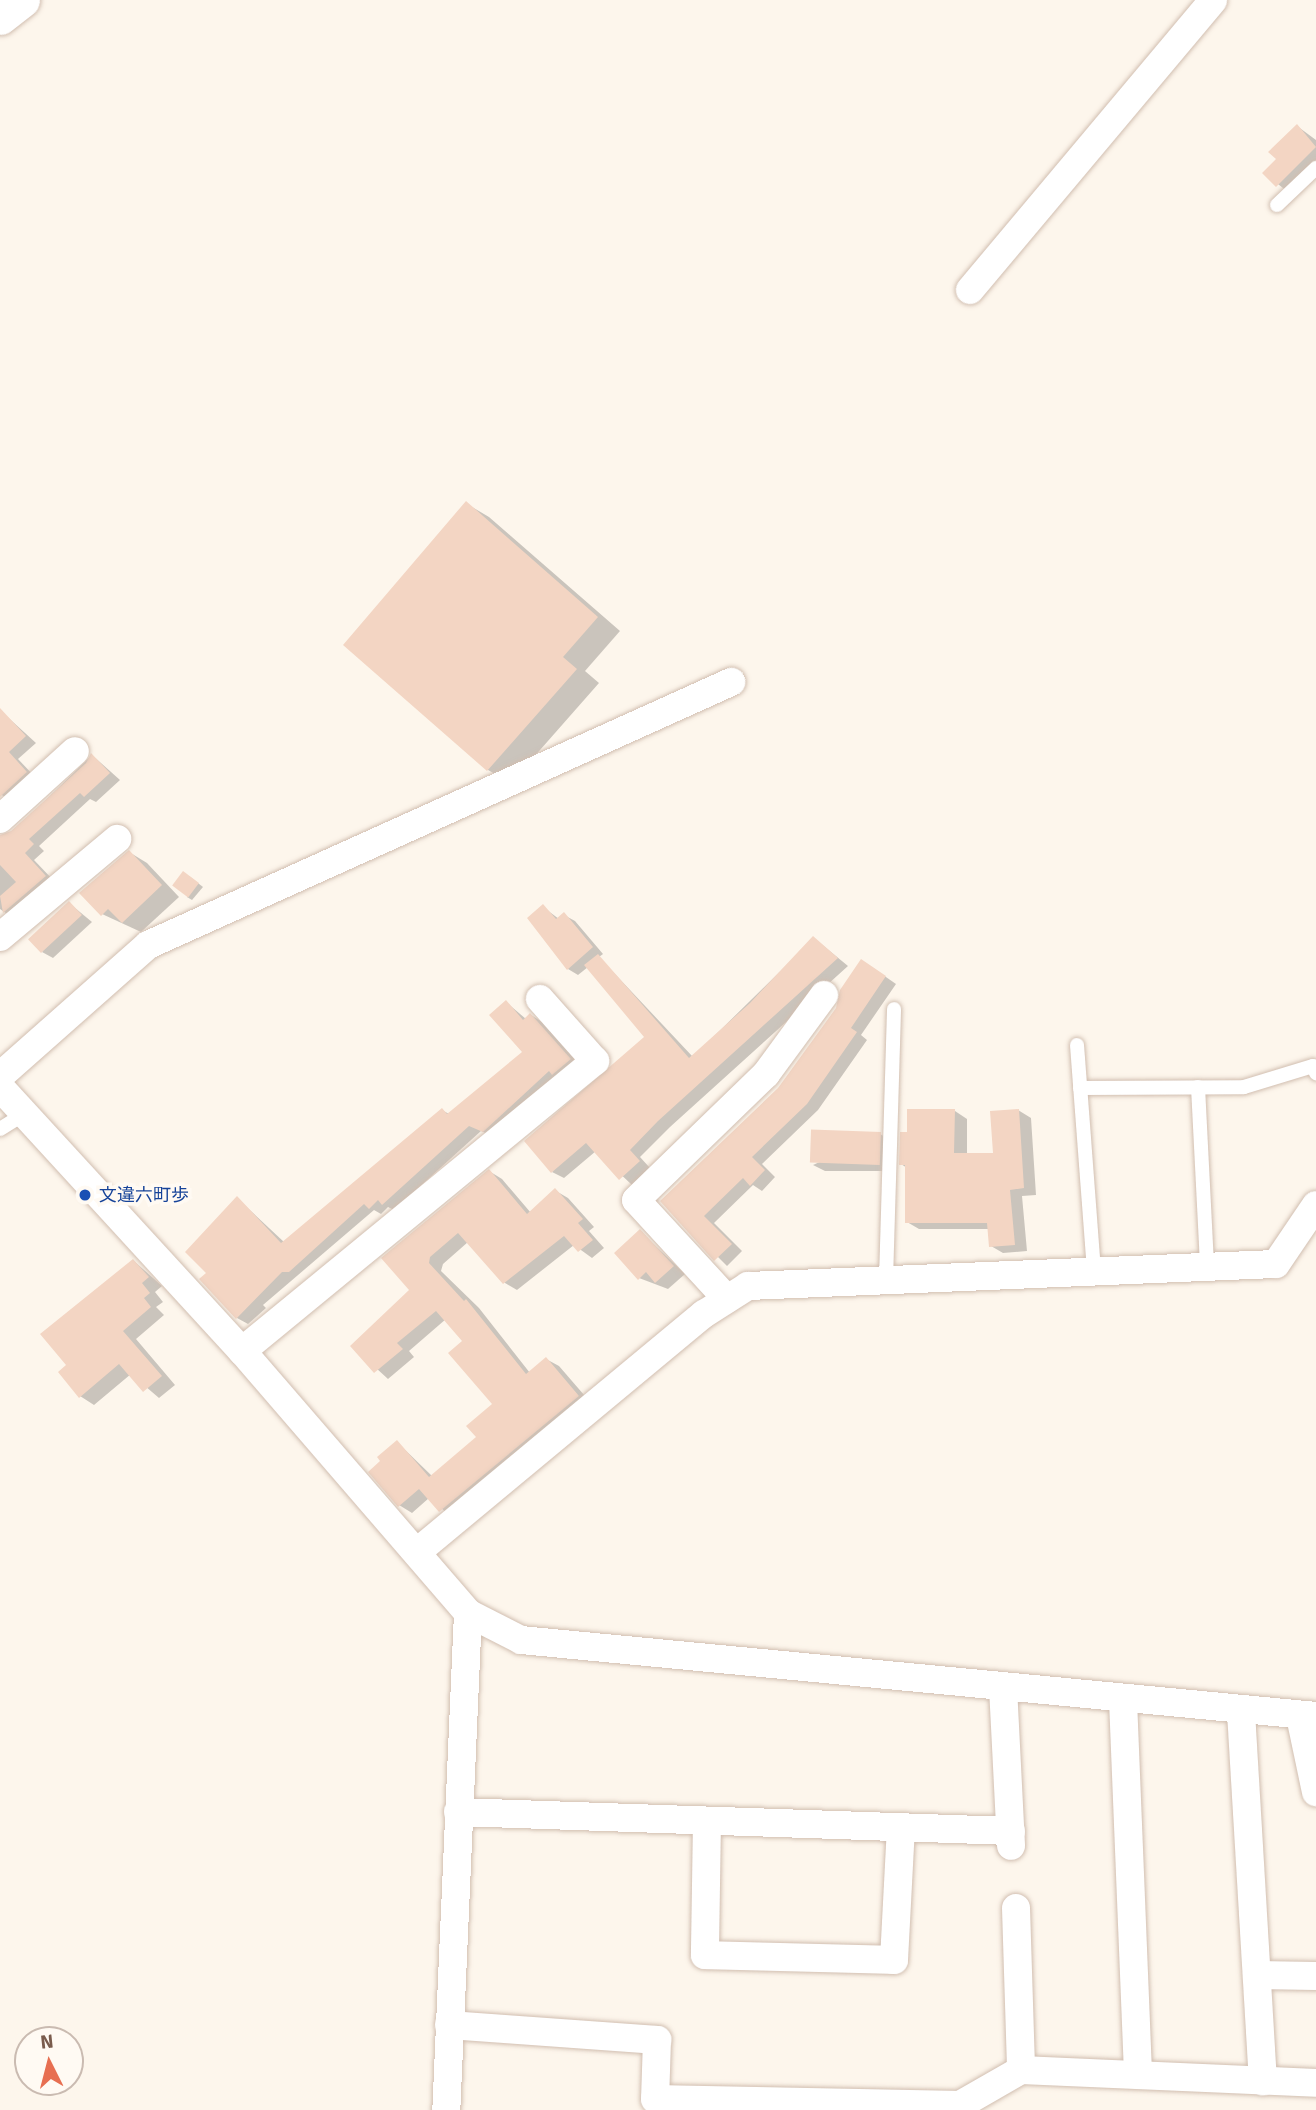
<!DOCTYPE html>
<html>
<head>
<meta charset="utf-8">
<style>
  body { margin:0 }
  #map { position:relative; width:1316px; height:2110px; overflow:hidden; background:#fdf6ec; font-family:Signika,"Noto Sans JP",sans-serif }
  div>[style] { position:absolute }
  .shadow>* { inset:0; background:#0003 }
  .building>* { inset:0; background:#f3d5c3; transform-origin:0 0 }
  .roads { filter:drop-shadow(0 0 2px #d1beb0) drop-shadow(0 0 2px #d1beb0) }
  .service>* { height:14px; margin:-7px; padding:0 7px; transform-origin:7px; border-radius:7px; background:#fff }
  .minor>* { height:28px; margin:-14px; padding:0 14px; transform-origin:14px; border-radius:14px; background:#fff }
  .tertiary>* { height:35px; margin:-17.5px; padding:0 17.5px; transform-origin:17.5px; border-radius:17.5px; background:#fff }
  .dots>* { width:19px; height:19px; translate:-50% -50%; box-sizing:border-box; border:4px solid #fffaf3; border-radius:50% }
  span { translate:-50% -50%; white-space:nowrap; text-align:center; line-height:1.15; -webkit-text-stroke:7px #fffaf3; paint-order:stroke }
  .transit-label { font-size:18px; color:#164399 }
  .left { translate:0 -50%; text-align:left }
  .north { position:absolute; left:14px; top:2026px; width:70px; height:70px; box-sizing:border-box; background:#fffaf3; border:2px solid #cabbb1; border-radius:50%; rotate:354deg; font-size:19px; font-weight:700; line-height:28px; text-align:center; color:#7a5c4d }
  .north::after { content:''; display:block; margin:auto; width:24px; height:32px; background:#e76f51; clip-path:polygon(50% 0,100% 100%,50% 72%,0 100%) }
</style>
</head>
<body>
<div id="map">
  <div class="shadow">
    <div style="clip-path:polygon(1297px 126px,1316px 140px,1316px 163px,1288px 192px,1264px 173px,1278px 159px)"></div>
    <div style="clip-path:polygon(467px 504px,489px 517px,620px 631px,585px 671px,599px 683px,511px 783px,488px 770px)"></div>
    <div style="clip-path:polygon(2px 712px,36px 743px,18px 759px,37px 779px,12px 801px,0 794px)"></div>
    <div style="clip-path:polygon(92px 755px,120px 780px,96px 802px,90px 799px,39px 846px,44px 851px,34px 860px,56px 883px,14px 919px,0 909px,0 836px,12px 833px)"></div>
    <div style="clip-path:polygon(129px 852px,147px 863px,179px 897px,141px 932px,102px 914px)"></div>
    <div style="clip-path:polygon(189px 876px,203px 887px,192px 900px,187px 897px)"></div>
    <div style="clip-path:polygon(69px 903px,92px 922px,53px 958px,42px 952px)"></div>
    <div style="clip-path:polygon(543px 907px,559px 919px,564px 915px,575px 921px,603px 954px,599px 957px,693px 1057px,814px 938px,848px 966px,670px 1127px,640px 1157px,650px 1168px,632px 1185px,596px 1151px,564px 1178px,552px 1172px,647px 1037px,588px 967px,578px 975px,568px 969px)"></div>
    <div style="clip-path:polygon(873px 968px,896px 984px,861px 1035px,867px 1040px,818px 1110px,762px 1164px,775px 1177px,762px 1191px,753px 1185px,714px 1223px,742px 1251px,727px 1266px,662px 1201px,779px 1089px)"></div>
    <div style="clip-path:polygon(506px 1002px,526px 1019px,531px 1015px,542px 1022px,581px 1066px,495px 1137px,481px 1131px,394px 1210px,388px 1207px,381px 1214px,374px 1210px,263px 1305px,266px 1308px,248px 1324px,237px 1318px,208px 1273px,238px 1199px,284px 1242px,442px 1110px,449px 1114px,524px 1052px)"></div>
    <div style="clip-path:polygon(1018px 1110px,1031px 1118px,1036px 1195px,1022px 1196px,1027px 1251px,1003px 1253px,991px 1246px,989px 1229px,919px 1229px,907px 1222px,907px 1168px,901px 1164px,909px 1134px,955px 1111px,967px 1119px,967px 1155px,995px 1155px)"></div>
    <div style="clip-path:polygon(880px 1134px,892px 1141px,891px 1171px,825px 1171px,813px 1165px)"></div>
    <div style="clip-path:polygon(489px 1171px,502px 1179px,531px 1213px,556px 1191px,568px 1198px,594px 1227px,589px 1231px,604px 1248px,592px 1258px,574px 1245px,517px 1290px,505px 1283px,468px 1242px,443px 1264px,441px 1271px,479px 1308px,530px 1373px,546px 1359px,559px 1366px,591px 1403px,453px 1518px,429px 1498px,412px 1513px,399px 1505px,397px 1442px,432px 1476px,478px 1437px,494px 1404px,465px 1341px,446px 1319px,409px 1351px,414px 1357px,388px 1379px,352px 1346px,411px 1290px,384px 1258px)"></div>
    <div style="clip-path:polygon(641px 1232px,685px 1274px,668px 1289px,639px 1278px)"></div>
    <div style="clip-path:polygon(134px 1261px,162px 1286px,155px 1292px,163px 1302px,156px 1307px,164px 1315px,136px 1339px,175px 1385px,159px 1398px,131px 1374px,94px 1405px,80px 1396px,68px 1366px)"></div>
  </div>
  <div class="building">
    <div style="clip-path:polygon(1297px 124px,1316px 147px,1276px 187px,1262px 173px,1276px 159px,1268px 152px)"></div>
    <div style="clip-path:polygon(466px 501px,598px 617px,563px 657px,577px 669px,487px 771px,343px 645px)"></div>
    <div style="clip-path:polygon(0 708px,26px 736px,9px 752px,27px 772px,0 797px)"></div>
    <div style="clip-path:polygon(91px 753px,110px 773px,84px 797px,80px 793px,29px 839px,34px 844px,25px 853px,46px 876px,3px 913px,0 896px,16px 882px,0 865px,0 835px,11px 831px,86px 763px)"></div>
    <div style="clip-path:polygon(129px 850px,162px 885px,122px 923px,108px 909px,101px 916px,79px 893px)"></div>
    <div style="left:183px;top:871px;width:20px;height:18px;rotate:37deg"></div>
    <div style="left:69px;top:901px;width:19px;height:56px;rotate:47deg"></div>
    <div style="clip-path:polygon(543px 904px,556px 919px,564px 912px,593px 947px,567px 970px,527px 918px)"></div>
    <div style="clip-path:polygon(813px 936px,838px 958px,658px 1121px,630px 1150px,640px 1161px,619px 1180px,586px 1143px,551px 1173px,524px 1141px,644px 1037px,584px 965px,598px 954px,689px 1058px,750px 1003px)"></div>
    <div style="clip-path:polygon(861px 959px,886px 976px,851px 1028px,857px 1032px,807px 1104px,752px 1157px,765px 1170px,750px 1186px,743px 1178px,704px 1216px,732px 1244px,714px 1261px,660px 1201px,778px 1088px,836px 1008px,840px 990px)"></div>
    <div style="clip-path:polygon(506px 1000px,523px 1020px,530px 1013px,571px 1059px,552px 1075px,549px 1071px,483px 1132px,469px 1126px,382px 1205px,378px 1200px,369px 1209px,364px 1204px,289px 1272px,282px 1272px,236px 1319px,199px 1279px,206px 1273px,185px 1252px,237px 1196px,281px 1243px,442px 1108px,447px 1114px,522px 1052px,489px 1015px)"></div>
    <div style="clip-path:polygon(907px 1109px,955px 1109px,954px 1153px,993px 1153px,990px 1111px,1019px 1109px,1024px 1188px,1010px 1190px,1015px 1245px,989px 1247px,987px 1223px,905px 1223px,905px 1165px,899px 1165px,900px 1132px,907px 1132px)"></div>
    <div style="left:881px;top:1132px;width:33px;height:70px;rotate:92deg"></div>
    <div style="clip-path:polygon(489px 1169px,527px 1214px,555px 1188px,583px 1219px,578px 1223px,593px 1240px,578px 1252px,564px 1236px,503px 1284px,458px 1233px,430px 1257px,429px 1263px,464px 1301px,466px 1299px,526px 1374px,546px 1357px,579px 1396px,439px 1512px,419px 1489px,398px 1507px,368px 1472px,380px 1461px,377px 1457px,397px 1440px,429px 1477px,476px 1437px,466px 1426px,492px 1404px,448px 1353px,462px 1341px,436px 1311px,397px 1343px,403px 1349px,374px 1373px,350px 1346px,409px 1290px,381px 1258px)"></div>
    <div style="clip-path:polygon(640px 1229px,674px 1266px,655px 1283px,646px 1272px,638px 1280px,614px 1253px)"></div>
    <div style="clip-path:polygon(133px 1259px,149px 1277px,142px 1283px,150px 1293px,144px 1298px,151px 1307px,123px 1331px,162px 1376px,143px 1392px,119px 1364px,79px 1398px,58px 1372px,66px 1365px,40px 1334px)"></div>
  </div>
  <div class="roads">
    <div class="service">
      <div style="left:1277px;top:205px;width:54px;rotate:-43.5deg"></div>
      <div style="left:1077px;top:1045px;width:228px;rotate:85.7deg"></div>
      <div style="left:1198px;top:1087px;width:180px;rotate:87.1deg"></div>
      <div style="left:1080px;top:1088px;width:164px;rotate:-0.3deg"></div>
      <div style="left:1244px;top:1087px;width:72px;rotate:-16.9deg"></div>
      <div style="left:1313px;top:1066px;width:8px;rotate:67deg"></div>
      <div style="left:0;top:1129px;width:28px;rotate:-32deg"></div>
      <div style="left:886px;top:1280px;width:271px;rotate:-88.3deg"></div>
    </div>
    <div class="minor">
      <div style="left:970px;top:290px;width:378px;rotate:-50deg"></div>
      <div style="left:0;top:819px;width:101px;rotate:-42.2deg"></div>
      <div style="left:0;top:937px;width:153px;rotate:-39.9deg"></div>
      <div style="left:0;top:1076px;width:198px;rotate:-41.5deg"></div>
      <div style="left:148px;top:945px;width:640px;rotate:-24.28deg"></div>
      <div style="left:0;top:1087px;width:358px;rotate:47.5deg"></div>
      <div style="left:242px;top:1351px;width:346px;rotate:49.2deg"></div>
      <div style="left:468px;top:1613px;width:497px;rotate:92.5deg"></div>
      <div style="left:727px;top:1299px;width:134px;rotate:-132.6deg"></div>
      <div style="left:636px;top:1200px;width:181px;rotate:-44.1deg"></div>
      <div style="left:766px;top:1074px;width:98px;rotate:-53.7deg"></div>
      <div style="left:242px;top:1351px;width:457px;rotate:-39.4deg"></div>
      <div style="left:595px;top:1061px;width:83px;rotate:-131.6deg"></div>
      <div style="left:417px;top:1552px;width:373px;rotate:-39.7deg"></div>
      <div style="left:704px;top:1314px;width:52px;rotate:-32.5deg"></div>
      <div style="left:748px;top:1286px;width:528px;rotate:-2.39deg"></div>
      <div style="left:1276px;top:1264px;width:71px;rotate:-55.9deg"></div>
      <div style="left:468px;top:1613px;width:59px;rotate:27deg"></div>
      <div style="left:521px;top:1640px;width:799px;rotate:5.46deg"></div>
      <div style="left:1003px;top:1687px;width:159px;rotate:87.1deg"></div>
      <div style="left:1123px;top:1700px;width:375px;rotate:87.7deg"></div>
      <div style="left:1241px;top:1712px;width:370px;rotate:86.6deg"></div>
      <div style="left:1300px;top:1716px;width:78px;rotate:78.1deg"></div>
      <div style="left:458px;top:1812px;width:553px;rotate:1.97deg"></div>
      <div style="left:707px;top:1821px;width:134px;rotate:90.9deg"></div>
      <div style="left:705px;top:1955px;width:189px;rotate:1.5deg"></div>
      <div style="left:894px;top:1960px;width:133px;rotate:-87deg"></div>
      <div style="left:1016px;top:1908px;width:162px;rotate:88.2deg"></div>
      <div style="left:1257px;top:1975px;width:59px;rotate:1deg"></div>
      <div style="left:449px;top:2025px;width:209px;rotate:4.1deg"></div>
      <div style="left:657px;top:2040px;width:59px;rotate:91.9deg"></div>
      <div style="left:655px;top:2099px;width:305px;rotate:1.1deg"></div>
      <div style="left:960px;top:2105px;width:70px;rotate:-29.8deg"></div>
      <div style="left:1021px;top:2070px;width:295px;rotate:2.5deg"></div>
    </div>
    <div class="tertiary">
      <div style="left:0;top:17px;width:28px;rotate:-38deg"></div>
    </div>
  </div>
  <div class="dots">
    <div style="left:85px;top:1195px;background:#1a4fb4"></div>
  </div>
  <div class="transit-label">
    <span class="left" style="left:99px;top:1195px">文違六町歩</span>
  </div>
  <div class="north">N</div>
</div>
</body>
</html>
